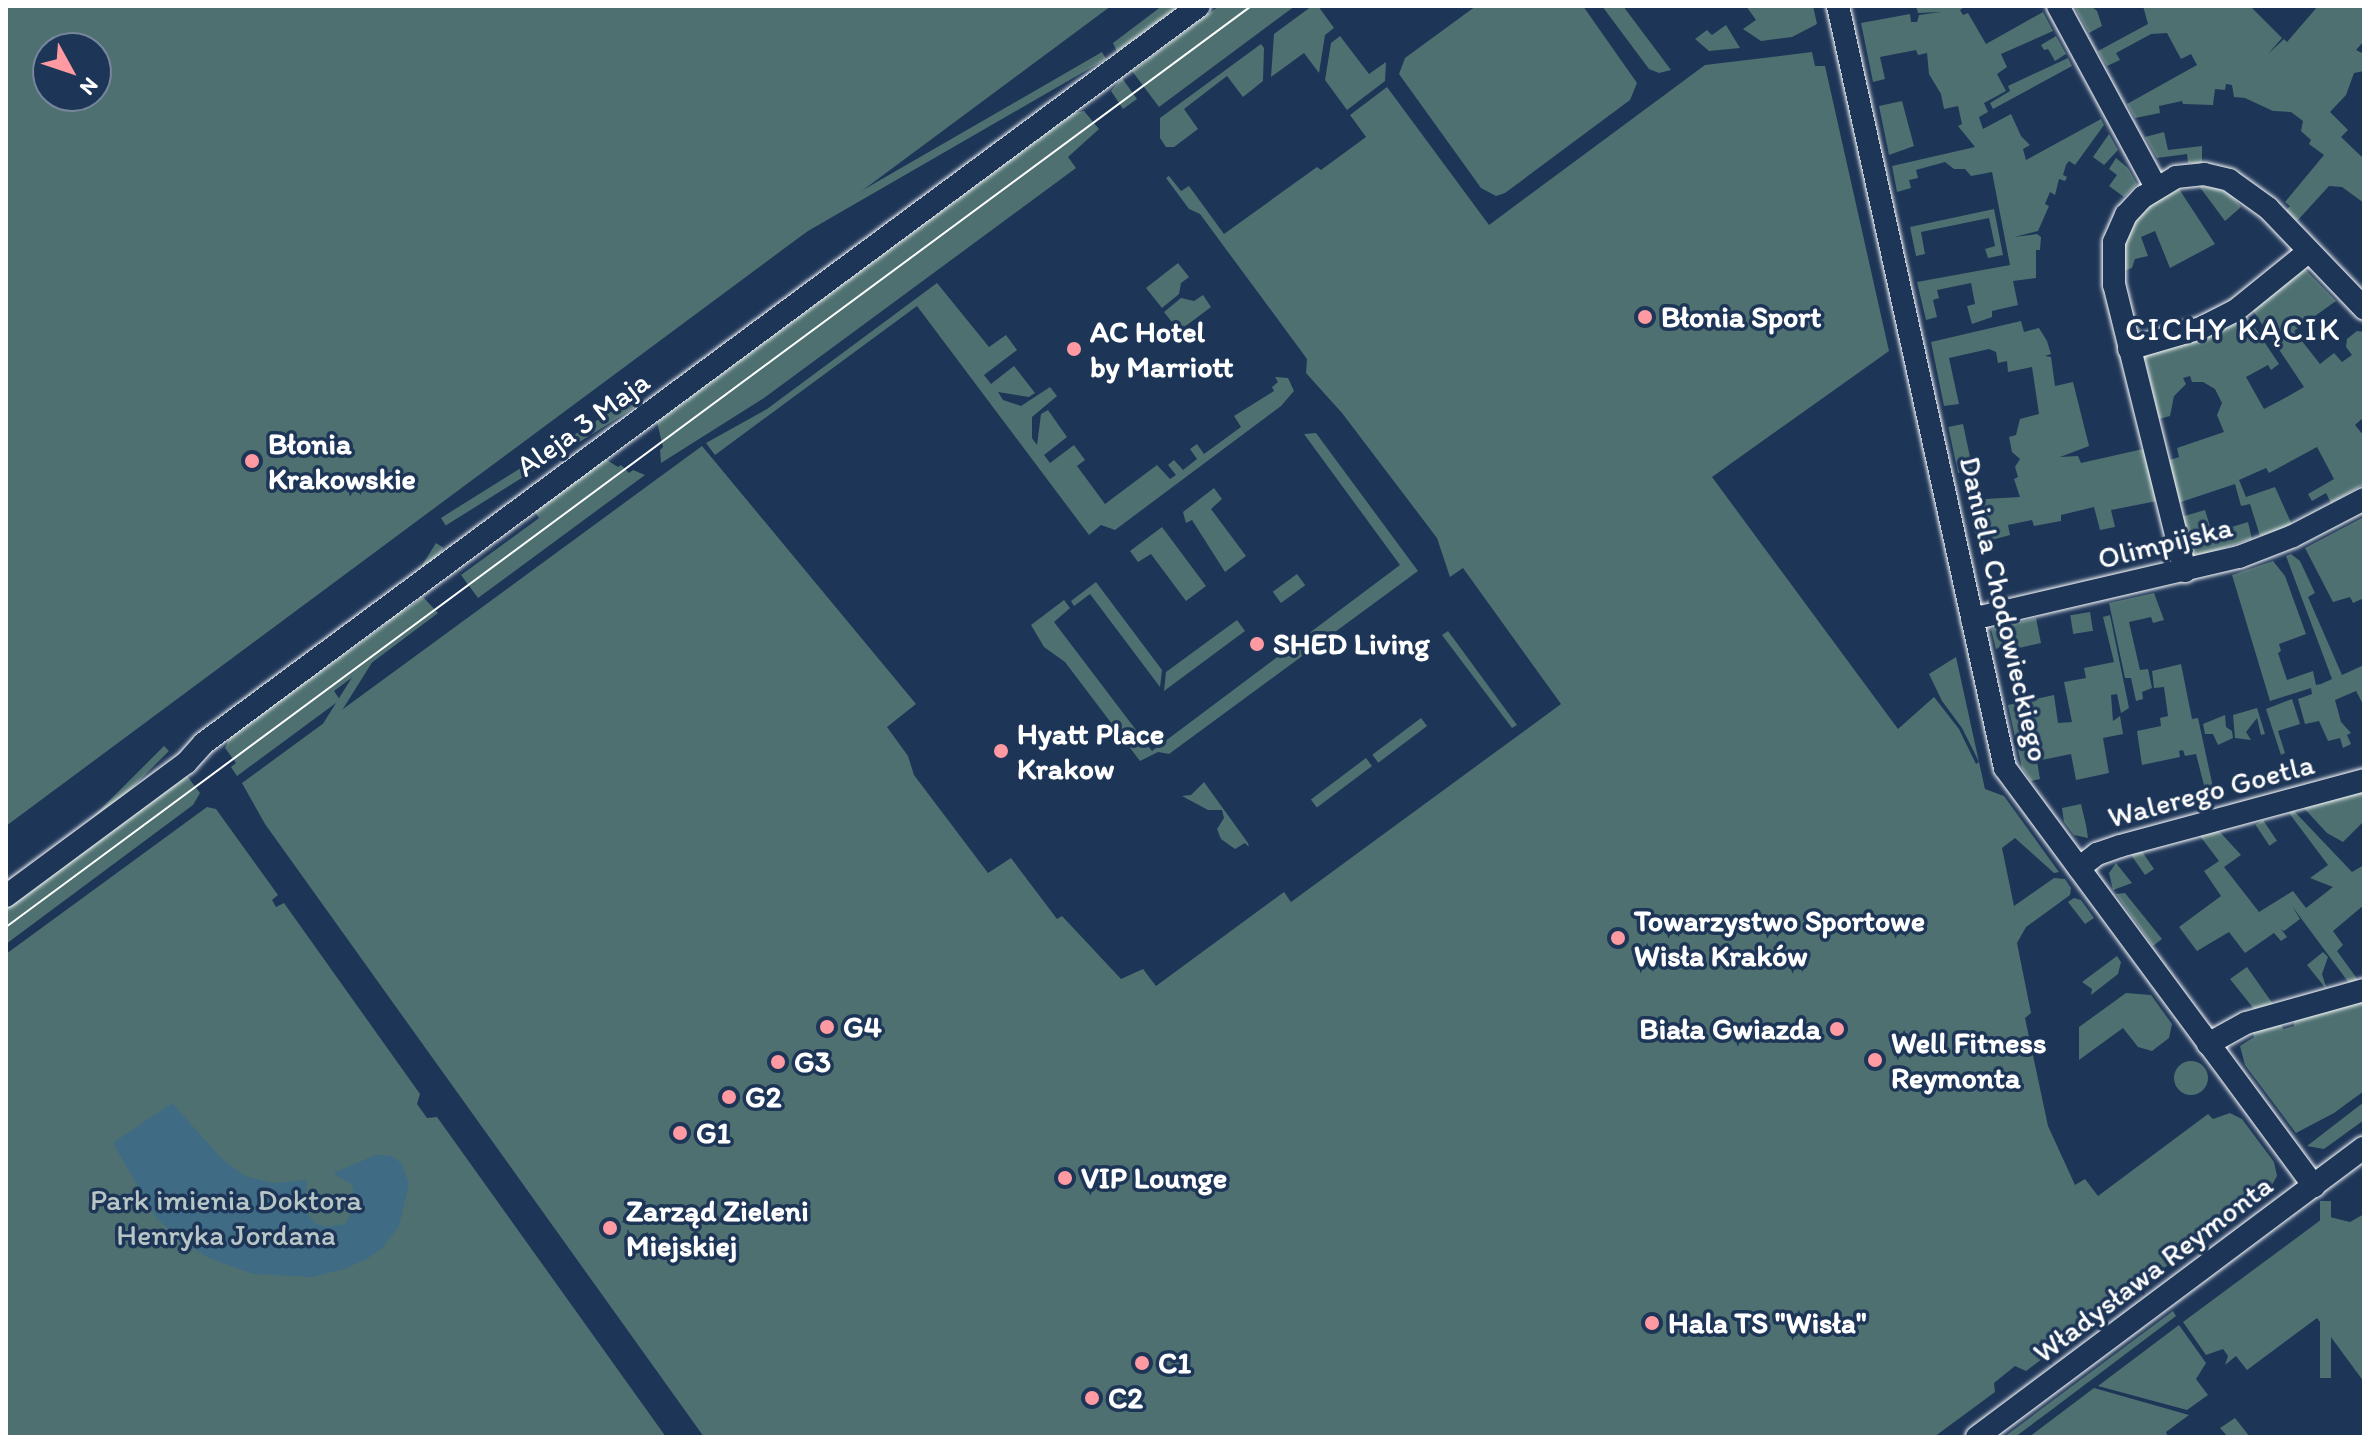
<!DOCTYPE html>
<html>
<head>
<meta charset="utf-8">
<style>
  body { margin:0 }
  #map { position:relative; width:2370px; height:1443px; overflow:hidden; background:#1d3557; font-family:Itim,sans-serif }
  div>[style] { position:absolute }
  .green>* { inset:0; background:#4e7071; transform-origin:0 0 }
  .round { border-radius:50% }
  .water>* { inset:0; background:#3f6b85 }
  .roads { filter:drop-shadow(0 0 2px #fff) drop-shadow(0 0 2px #fff) }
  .minor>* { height:22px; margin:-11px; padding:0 11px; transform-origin:11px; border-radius:11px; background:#1d3557 }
  .tram>* { height:2px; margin:-1px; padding:0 1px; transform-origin:1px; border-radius:1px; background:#fff }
  .dots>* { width:22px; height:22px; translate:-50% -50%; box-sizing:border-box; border:4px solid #1d3557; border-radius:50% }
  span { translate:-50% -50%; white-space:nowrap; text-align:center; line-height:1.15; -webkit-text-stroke:7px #1d3557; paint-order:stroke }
  .poi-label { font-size:30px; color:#fff; font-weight:700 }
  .left { translate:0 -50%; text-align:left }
  .right { translate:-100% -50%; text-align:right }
  .street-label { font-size:30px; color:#fff }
  .park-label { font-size:30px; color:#b8c6c6 }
  .neighbourhood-label { font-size:32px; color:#fff; letter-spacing:2px }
  .frame { position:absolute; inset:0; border:8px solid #fff; pointer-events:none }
  .north { position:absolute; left:32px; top:32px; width:80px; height:80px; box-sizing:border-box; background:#1d3557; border:2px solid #77869a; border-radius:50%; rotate:130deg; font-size:22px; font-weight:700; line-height:32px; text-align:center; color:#fff }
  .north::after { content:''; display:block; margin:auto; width:28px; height:36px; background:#ff9aa2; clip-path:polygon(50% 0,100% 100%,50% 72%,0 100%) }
</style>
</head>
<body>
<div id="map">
  <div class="green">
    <div style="clip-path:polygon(evenodd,6px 6px,1111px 6px,6px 826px,6px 6px,48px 48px,96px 48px,96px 96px,48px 96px,48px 48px)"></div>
    <div style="clip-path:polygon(1162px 6px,1179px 6px,1117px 52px,1113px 43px)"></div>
    <div style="clip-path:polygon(1219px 6px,1295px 6px,1159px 107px,1132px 71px)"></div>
    <div style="clip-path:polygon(1312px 6px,1318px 6px,1334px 28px,1325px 35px,1319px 73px,1304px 53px,1271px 77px,1274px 34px)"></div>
    <div style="clip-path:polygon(1476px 6px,1583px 6px,1637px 83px,1630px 100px,1505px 193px,1496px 196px,1481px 188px,1399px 74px,1405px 58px)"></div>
    <div style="clip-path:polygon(1602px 6px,1623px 6px,1671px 70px,1659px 73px,1649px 69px)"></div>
    <div style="clip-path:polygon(1746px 6px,1813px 6px,1817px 24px,1792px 37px,1761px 41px,1743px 29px,1756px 20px)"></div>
    <div style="clip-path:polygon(1916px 6px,1966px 6px,1960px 10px,1963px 15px,1968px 13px,1986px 44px,2043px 12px,2053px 31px,2001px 54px,2007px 67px,1997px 74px,2006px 91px,1984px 103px,1988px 112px,1979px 117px,1983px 129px,2011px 114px,2021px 136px,2030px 145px,2023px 149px,2026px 160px,2101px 119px,2104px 125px,2075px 165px,2069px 161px,2066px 165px,2063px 175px,2067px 177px,2065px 181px,2059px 179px,2055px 195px,2050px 192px,2045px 204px,2049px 206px,2038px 231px,2014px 237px,2037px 234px,2041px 237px,2040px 250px,2036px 250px,2036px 278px,2013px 281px,2018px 305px,1992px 311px,1992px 317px,1972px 324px,1967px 306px,1975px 304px,1971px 283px,1937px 290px,1939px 298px,1933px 300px,1937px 317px,1926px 320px,1917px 282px,2010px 265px,1992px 172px,1971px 176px,1965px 169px,1954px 169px,1945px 162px,1916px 170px,1918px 178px,1909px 180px,1911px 188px,1897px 192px,1892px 166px,1975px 147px,1958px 126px,1962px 124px,1958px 106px,1944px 109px,1941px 94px,1929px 74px,1927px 53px,1918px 55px,1916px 50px,1880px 57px,1885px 79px,1873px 82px,1861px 23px,1910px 14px,1911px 22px,1917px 22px,1919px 15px,1941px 12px,1918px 13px)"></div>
    <div style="clip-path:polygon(2074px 6px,2091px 6px,2097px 11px,2102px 26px,2089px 33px)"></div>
    <div style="clip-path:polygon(2143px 6px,2250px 6px,2282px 38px,2268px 54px,2284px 39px,2287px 42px,2318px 6px,2362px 6px,2364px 41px,2356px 50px,2364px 54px,2364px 71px,2354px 73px,2346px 95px,2330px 112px,2348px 130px,2341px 137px,2364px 159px,2364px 203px,2342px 187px,2329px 186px,2297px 221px,2286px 210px,2290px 206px,2285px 202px,2324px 155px,2309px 144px,2311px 140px,2301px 131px,2303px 121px,2291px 112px,2273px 111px,2245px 98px,2234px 97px,2232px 85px,2226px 84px,2225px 90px,2215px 89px,2213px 105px,2183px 104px,2182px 101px,2159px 106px,2160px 113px,2135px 118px,2127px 104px,2197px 65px,2191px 54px,2181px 59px,2167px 33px,2151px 34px,2116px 53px,2120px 60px,2107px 66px,2098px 51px,2148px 24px)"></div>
    <div style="clip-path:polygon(1726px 25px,1740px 48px,1709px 51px,1695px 39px,1707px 30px,1712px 35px)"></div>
    <div style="clip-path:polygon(1340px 36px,1369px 74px,1386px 62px,1385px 81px,1347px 110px,1325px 80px,1331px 43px)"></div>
    <div style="clip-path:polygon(2056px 36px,2066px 54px,2055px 61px,2048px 49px,2044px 50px,2041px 45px)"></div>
    <div style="clip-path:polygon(1261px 44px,1264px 48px,1263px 81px,1243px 97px,1227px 76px,1184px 109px,1198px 129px,1174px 147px,1166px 147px,1160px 138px,1160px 118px)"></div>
    <div style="left:1102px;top:52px;width:8px;height:559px;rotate:60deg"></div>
    <div style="clip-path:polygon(1812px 52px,1815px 66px,1825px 66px,1889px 351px,1712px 477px,1898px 729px,1934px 697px,1959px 729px,1976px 764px,1979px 762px,1962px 728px,1942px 701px,1929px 674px,1956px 657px,1979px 762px,1985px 789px,2004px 796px,2059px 872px,2054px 873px,2015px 838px,2002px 848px,2014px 906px,2054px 878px,2065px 879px,2071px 888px,2070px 895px,2026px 927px,2017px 943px,2031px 1013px,2025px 1018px,2048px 1126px,2075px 1185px,2085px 1179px,2098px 1196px,2208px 1114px,2213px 1119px,2230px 1113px,2242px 1119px,2274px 1162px,2277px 1176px,2269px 1190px,2026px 1371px,2015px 1366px,1994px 1383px,1995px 1392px,1934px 1437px,704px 1437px,265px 824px,242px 783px,702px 446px,916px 704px,887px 727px,908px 756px,914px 775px,988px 873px,1011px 858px,1057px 919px,1062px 916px,1121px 979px,1143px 969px,1156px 986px,1284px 892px,1291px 902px,1561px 704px,1463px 568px,1450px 577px,1437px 538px,1342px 413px,1306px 373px,1307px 359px,1200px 214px,1189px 209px,1166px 178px,1169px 176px,1181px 191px,1189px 186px,1224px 234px,1317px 167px,1321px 170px,1366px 137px,1350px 115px,1387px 87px,1489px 225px,1705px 65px)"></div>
    <div style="clip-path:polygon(2068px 58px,2072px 66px,1993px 109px,1990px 103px,2010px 91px,2008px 86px)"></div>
    <div style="clip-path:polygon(1122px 78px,1137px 99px,1123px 109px,1111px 91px)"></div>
    <div style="clip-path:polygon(1902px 101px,1914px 146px,1889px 155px,1879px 106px)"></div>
    <div style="clip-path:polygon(1084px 111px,1099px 129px,1068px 157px,1076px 168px,764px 398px,661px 463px,660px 450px,663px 447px,657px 422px,1074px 113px)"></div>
    <div style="clip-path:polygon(2164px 132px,2168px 150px,2202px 146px,2202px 163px,2188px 163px,2187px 154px,2157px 158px,2145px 137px)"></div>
    <div style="clip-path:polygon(2109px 134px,2118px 150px,2104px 165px,2093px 157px)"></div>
    <div style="clip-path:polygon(2116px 158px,2128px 168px,2137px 184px,2124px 197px,2109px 186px,2117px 175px,2109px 169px)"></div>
    <div style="clip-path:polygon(2199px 186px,2216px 188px,2231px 195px,2241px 207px,2225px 221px)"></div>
    <div style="clip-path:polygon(2179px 189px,2215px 244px,2170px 268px,2155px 231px,2141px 237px,2148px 256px,2135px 259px,2132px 268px,2123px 271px,2122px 253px,2131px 225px,2145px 207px)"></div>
    <div style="clip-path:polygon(1994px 209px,2003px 255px,1988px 258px,1985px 249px,1995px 246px,1989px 218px,1921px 232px,1925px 254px,1916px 256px,1910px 227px)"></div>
    <div style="clip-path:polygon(1178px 263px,1189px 277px,1181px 283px,1179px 294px,1162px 308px,1146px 288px)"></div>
    <div style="clip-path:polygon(2303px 267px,2336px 301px,2294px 331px,2320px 364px,2334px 353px,2342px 362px,2352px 355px,2346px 347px,2347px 339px,2357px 331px,2364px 332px,2364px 417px,2355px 425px,2364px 436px,2364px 484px,2331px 503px,2326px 493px,2312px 501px,2308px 494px,2334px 479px,2317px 447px,2269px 473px,2266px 468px,2239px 480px,2246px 497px,2275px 487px,2292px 525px,2260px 536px,2250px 504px,2241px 506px,2235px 484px,2178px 503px,2167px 461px,2179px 457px,2177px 448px,2224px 432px,2217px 415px,2222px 403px,2215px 389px,2203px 382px,2192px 382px,2190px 376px,2183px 378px,2186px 384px,2174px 396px,2170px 416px,2159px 419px,2144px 355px,2245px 313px,2279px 364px,2271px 370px,2268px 365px,2246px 377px,2264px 409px,2285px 398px,2304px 387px,2252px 309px)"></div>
    <div style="clip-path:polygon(937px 283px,989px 347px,1006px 335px,1017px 350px,984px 375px,991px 384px,1014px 366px,1035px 393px,1029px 397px,998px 392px,1003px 400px,1021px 406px,1050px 387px,1057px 396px,1032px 417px,1032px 438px,1037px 445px,1041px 414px,1048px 410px,1067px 437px,1044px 455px,1050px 463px,1074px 445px,1085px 460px,1077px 466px,1105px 504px,1157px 465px,1170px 479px,1176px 475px,1168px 465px,1174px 460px,1183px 470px,1197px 459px,1190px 449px,1197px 444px,1204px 454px,1241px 427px,1234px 416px,1274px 391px,1272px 387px,1278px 382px,1275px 377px,1288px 378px,1294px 391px,1281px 406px,1115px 530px,1101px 525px,1089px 535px,917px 306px,715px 455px,706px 443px,767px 409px)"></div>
    <div style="clip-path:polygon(1203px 295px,1211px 307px,1179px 331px,1164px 312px,1181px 298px,1194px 301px)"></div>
    <div style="clip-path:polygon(2021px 321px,2024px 332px,2039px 328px,2047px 341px,2051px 354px,2045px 356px,2051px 357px,2055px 386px,2073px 382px,2089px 446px,2060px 457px,2078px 456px,2081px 463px,2143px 449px,2157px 501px,2111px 510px,2115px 527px,2100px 530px,2094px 507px,2061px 515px,2061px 521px,2034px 526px,2032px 520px,2008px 525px,2010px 535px,1977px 544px,1968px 500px,2020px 497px,2014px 479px,2018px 477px,2015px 467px,2020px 459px,2012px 452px,2009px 437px,2016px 435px,2020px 419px,2039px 414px,2032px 367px,2008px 372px,2007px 361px,1998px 363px,1996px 352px,1989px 349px,1949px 358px,1959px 404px,1944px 406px,1931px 342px)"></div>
    <div style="left:636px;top:396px;width:9px;height:230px;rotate:58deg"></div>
    <div style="left:1963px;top:424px;width:47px;height:15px;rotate:78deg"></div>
    <div style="clip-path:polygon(1316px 433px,1418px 571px,1169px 754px,1158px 752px,1140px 761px,1065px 662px,1044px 647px,1031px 625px,1064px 600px,1070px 608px,1054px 622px,1152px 751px,1400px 565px,1304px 434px)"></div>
    <div style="clip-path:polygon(605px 459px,618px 467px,621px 465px,629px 473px,633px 470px,645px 475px,478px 598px,461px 575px,539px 518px,535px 512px)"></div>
    <div style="clip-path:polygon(1214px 488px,1222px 499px,1211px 509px,1246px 556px,1225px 572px,1192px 520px,1186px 523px,1183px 512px)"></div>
    <div style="clip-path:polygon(2205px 510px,2212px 533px,2248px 522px,2252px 539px,2197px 556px,2192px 554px,2181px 517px)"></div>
    <div style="clip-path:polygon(2364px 517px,2364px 598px,2353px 603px,2350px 597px,2333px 602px,2305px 548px)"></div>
    <div style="clip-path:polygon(1162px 527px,1206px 586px,1186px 601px,1151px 554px,1138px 562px,1130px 551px)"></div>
    <div style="left:436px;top:543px;width:9px;height:300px;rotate:32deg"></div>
    <div style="clip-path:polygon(2291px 554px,2300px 561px,2315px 593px,2308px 597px,2342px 675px,2364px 665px,2364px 706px,2356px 691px,2335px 700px,2341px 722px,2351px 733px,2347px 735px,2351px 744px,2343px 748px,2340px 738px,2328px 741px,2319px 721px,2305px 724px,2298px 699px,2312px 694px,2311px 688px,2270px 701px,2232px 575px,2273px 561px,2285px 576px,2306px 634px,2279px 644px,2281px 651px,2278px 653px,2287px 680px,2313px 671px,2316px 685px,2321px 684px,2332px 679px,2286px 556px)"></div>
    <div style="left:1297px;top:574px;width:14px;height:30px;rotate:54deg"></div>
    <div style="clip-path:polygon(1096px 582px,1162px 670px,1160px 687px,1090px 594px,1074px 606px,1071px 601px)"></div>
    <div style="clip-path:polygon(2154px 593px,2164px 620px,2153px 623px,2151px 617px,2129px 622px,2140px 670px,2148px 669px,2152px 688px,2142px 692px,2143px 699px,2136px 701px,2131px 678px,2125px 678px,2109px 603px)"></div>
    <div style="clip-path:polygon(423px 597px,438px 613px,334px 691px,340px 700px,237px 776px,231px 767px,236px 763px,225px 748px,230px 737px)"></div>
    <div style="left:2090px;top:612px;width:19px;height:20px;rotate:81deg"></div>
    <div style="clip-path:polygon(2110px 615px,2129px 708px,2121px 713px,2117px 694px,2111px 695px,2113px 721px,2120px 716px,2123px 734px,2103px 738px,2109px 773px,2076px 780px,2071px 754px,2037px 761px,2040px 779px,2031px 781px,2022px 768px,2008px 705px,2054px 695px,2058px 723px,2072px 722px,2064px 682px,2086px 678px,2084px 668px,2114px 662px,2103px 617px)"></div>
    <div style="clip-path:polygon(2036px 618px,2041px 643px,2019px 648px,2016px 643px,1996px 649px,1991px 629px)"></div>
    <div style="clip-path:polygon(1237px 620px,1245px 631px,1164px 691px,1166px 672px)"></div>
    <div style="clip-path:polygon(1448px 631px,1517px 725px,1512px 728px,1442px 635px)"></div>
    <div style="clip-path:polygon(2181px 664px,2192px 719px,2198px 718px,2214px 792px,2206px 793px,2196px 754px,2185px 756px,2183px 750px,2179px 751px,2180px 757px,2142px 765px,2137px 731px,2161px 726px,2160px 718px,2168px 716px,2164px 687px,2154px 688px,2152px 671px)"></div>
    <div style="clip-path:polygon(2292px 699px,2300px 724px,2278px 731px,2285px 753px,2281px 755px,2266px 709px)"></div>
    <div style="clip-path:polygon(2257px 708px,2265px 734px,2261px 735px,2257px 718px,2246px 732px,2251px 740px,2235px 738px,2233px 715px)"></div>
    <div style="clip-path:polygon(2225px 715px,2226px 727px,2232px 731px,2233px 738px,2218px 745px,2213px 734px,2205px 734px,2203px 724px)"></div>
    <div style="left:1421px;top:718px;width:10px;height:61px;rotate:53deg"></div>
    <div style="left:164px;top:746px;width:7px;height:197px;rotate:45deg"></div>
    <div style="left:1366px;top:758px;width:10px;height:69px;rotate:53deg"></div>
    <div style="clip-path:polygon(184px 772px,200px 793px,193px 805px,6px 944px,6px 903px)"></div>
    <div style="clip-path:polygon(1204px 782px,1248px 843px,1249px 847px,1245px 843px,1235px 849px,1221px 839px,1217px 829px,1224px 818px,1222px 810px,1208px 810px,1182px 796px,1191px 795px)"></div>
    <div style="clip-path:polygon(2364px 788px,2364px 821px,2343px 842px,2327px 833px,2301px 805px)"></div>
    <div style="clip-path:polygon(2081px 804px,2086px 825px,2088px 838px,2074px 835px,2064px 822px,2062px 808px)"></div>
    <div style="clip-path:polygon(207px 807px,216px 809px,278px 895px,272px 900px,276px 907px,284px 903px,420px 1094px,417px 1104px,427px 1118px,437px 1117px,666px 1437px,6px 1437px,6px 954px)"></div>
    <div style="clip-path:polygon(2294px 811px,2352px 872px,2364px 865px,2364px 905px,2333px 931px,2343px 945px,2337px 951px,2358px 980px,2349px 983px,2292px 906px,2300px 919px,2284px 931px,2281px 929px,2287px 937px,2281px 941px,2274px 933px,2245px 953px,2229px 932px,2197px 951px,2179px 927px,2221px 896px,2204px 871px,2219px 861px,2200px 836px,2219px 831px,2241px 855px,2224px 867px,2259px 912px,2293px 891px,2306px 908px,2333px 887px,2310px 878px,2328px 865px,2289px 813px)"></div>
    <div style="left:2263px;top:820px;width:25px;height:9px;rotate:56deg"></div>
    <div style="clip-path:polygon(2141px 850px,2154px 869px,2145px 875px,2129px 852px)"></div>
    <div style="clip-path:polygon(2116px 863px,2132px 883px,2113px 890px,2109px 873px)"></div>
    <div style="clip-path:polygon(2125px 893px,2162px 939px,2153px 946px,2116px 894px)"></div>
    <div style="clip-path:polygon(2074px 898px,2081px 900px,2094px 918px,2085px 924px,2068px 902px)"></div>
    <div style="clip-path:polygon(2323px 952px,2328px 957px,2322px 974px,2327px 990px,2307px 965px)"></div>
    <div style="clip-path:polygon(2117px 956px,2121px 962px,2118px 974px,2091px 995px,2092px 989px,2082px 982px)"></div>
    <div style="clip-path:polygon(2247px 967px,2273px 1004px,2254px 1009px,2230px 979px)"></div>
    <div style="clip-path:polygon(2126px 993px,2151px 995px,2172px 1024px,2169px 1038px,2152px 1051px,2138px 1047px,2123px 1028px,2079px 1060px,2079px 1027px)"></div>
    <div style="clip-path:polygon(2364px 1001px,2364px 1091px,2334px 1113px,2296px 1133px,2245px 1065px,2240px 1046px,2254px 1037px,2253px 1032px,2281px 1024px,2283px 1029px,2294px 1026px,2294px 1021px)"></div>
    <div class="round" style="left:2174px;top:1061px;width:34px;height:34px"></div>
    <div style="clip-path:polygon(2364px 1102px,2364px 1120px,2324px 1149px,2307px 1146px)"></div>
    <div style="left:2320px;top:1201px;width:11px;height:177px"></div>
    <div style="clip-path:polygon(2364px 1214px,2364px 1382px,2317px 1318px,2247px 1370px,2236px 1356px,2225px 1365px,2228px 1356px,2223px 1349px,2206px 1355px,2183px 1322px,2326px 1216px,2350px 1222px)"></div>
    <div style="clip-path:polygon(2173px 1311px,2176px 1316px,2050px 1411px,2015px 1437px,2004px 1437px)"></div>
    <div style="clip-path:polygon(2179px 1325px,2206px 1363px,2196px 1379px,2208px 1395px,2187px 1410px,2098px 1386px)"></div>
    <div style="clip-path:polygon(2094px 1388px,2189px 1415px,2166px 1432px,2168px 1437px,2029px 1437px)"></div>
    <div style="clip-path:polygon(2235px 1418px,2250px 1437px,2228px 1437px,2220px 1428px)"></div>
  </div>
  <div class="water">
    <div style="clip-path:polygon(172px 1103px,222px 1159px,245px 1176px,273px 1183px,307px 1180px,305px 1210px,315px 1223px,326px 1227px,345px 1224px,356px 1204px,352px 1185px,333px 1173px,376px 1155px,392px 1156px,402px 1164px,409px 1184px,399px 1226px,382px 1248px,367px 1259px,344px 1269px,312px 1277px,253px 1274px,209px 1258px,179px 1240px,155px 1216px,113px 1143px)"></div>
  </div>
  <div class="roads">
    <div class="minor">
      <div style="left:1838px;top:6px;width:780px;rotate:77.64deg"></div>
      <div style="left:2005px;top:768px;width:520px;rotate:53.53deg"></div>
      <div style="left:2058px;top:6px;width:206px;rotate:61.6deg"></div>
      <div style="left:2129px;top:349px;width:75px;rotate:-16.3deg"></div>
      <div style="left:2201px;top:328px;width:38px;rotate:-27deg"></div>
      <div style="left:2235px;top:311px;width:95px;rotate:-39deg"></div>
      <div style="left:2185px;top:571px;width:295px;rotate:-103.9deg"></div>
      <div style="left:2114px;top:285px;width:43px;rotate:-90deg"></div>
      <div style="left:2114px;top:242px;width:30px;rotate:-66deg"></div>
      <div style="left:2126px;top:215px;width:25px;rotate:-47deg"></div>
      <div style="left:2143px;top:197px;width:39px;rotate:-31deg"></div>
      <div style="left:2176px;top:177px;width:28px;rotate:-6deg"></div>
      <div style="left:2204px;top:174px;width:26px;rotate:13deg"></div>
      <div style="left:2229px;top:180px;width:48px;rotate:35.7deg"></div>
      <div style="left:2268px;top:208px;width:139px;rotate:46.2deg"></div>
      <div style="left:1972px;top:619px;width:274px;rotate:-13.1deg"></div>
      <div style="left:2239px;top:557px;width:58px;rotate:-21.3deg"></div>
      <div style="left:2293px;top:536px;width:80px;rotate:-27.5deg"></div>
      <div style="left:2079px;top:868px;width:23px;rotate:-38deg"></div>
      <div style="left:2097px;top:854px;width:24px;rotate:-19deg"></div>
      <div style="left:2120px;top:846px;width:253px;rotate:-15.1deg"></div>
      <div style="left:6px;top:896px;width:224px;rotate:-36.5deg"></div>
      <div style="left:186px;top:763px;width:27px;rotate:-48deg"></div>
      <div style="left:204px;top:743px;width:1238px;rotate:-36.53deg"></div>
      <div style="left:2208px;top:1044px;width:43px;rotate:-28.9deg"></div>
      <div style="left:2246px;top:1023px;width:123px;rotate:-15.6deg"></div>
      <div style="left:1977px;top:1437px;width:483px;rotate:-36.8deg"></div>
    </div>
  </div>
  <div class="tram">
    <div style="left:6px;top:927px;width:1549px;rotate:-36.49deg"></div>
  </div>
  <div class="dots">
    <div style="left:1645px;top:317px;background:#ff9aa2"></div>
    <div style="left:1074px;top:349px;background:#ff9aa2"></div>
    <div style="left:252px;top:461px;background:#ff9aa2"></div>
    <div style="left:1257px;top:644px;background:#ff9aa2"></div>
    <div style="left:1001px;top:751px;background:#ff9aa2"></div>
    <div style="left:1618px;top:938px;background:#ff9aa2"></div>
    <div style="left:827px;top:1027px;background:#ff9aa2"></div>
    <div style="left:1837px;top:1029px;background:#ff9aa2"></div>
    <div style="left:1875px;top:1060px;background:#ff9aa2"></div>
    <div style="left:778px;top:1062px;background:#ff9aa2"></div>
    <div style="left:729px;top:1097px;background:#ff9aa2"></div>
    <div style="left:680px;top:1133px;background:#ff9aa2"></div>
    <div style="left:1065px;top:1178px;background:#ff9aa2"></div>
    <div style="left:610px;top:1228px;background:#ff9aa2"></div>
    <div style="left:1652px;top:1323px;background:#ff9aa2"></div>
    <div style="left:1142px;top:1363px;background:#ff9aa2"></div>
    <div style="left:1092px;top:1398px;background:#ff9aa2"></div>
  </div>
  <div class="poi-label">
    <span class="left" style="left:1661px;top:317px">Błonia Sport</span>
    <span class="left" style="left:1090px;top:349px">AC Hotel<br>by Marriott</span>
    <span class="left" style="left:268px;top:461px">Błonia<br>Krakowskie</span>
    <span class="left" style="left:1273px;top:644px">SHED Living</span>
    <span class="left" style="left:1017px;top:751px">Hyatt Place<br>Krakow</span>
    <span class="left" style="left:1634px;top:938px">Towarzystwo Sportowe<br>Wisła Kraków</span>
    <span class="left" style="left:843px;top:1027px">G4</span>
    <span class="right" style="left:1821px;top:1029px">Biała Gwiazda</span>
    <span class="left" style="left:1891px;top:1060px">Well Fitness<br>Reymonta</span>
    <span class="left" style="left:794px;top:1062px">G3</span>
    <span class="left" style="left:745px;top:1097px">G2</span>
    <span class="left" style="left:696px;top:1133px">G1</span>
    <span class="left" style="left:1081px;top:1178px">VIP Lounge</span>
    <span class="left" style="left:626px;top:1228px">Zarząd Zieleni<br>Miejskiej</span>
    <span class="left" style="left:1668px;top:1323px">Hala TS "Wisła"</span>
    <span class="left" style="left:1158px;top:1363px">C1</span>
    <span class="left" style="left:1108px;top:1398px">C2</span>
  </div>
  <div class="street-label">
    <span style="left:583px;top:424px;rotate:-36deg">Aleja 3 Maja</span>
    <span style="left:2165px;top:543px;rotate:-14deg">Olimpijska</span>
    <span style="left:2004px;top:609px;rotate:77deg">Daniela Chodowieckiego</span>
    <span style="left:2211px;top:791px;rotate:-15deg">Walerego Goetla</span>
    <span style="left:2153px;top:1269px;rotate:-37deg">Władysława Reymonta</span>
  </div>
  <div class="park-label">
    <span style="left:226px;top:1217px">Park imienia Doktora<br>Henryka Jordana</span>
  </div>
  <div class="neighbourhood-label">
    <span style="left:2233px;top:329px">CICHY KĄCIK</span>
  </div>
  <div class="frame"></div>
  <div class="north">N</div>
</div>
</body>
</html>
